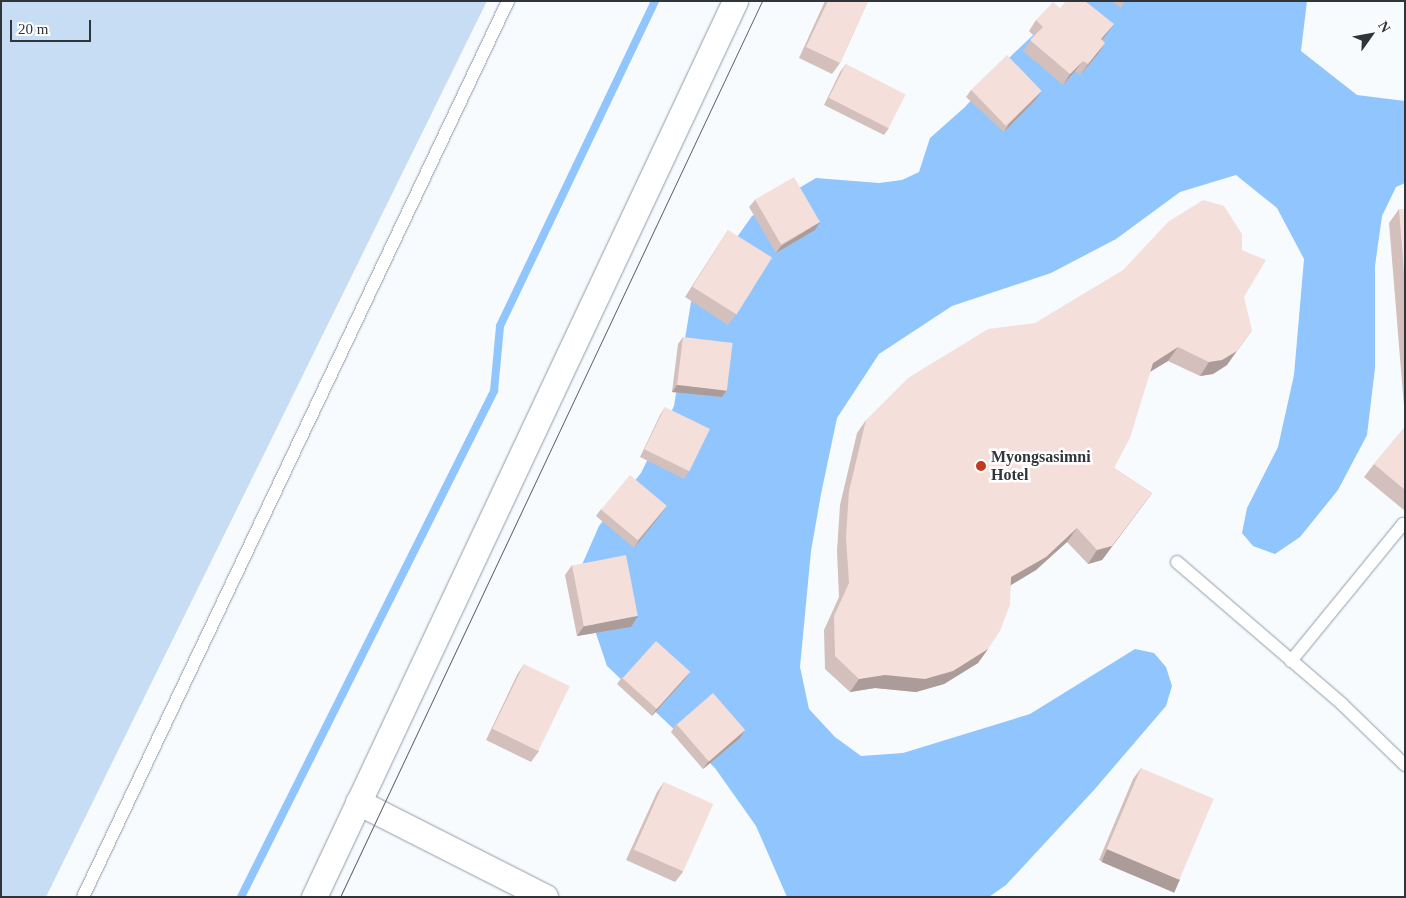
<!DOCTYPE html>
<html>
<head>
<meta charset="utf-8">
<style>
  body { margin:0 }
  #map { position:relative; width:1406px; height:898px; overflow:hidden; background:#f8fbfe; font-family:"Times New Roman",serif }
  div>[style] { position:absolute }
  .green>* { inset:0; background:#c7ddf4 }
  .water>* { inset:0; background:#90c5fd }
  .stream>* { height:8px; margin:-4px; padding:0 4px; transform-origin:4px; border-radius:4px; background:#90c5fd }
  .roads { filter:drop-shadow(0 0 1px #8f9ca9) drop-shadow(0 0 1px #8f9ca9) }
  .service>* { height:12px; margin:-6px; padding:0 6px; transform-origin:6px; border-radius:6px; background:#fff }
  .minor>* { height:25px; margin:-12.5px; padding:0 12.5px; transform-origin:12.5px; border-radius:12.5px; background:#fff }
  .tram>* { height:1px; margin:-0.5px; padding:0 0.5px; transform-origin:0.5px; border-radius:0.5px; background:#60646a }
  .wall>* { inset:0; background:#d3c0bc }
  .shaded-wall>* { inset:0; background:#ac9c99; transform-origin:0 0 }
  .building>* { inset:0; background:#f5dfdb; transform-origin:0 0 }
  .dots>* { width:14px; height:14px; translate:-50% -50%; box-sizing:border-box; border:2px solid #fff; border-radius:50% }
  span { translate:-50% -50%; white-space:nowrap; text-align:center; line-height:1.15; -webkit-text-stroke:5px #fff; paint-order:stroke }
  .poi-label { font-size:16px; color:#30353b; font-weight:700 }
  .left { translate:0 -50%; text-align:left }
  .frame { position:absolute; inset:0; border:2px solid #30353b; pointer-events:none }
  .north { position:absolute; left:1346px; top:10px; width:50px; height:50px; -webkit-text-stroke:4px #fff; paint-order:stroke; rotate:58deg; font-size:14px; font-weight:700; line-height:20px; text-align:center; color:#30353b }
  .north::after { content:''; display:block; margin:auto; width:18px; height:22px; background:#30353b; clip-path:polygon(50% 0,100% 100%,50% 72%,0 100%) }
  .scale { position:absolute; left:10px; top:20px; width:81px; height:22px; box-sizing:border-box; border:2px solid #30353b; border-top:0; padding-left:6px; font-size:15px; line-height:18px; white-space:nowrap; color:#30353b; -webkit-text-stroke:4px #fff; paint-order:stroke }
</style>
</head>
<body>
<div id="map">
  <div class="green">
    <div style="clip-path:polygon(1px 1px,487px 1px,46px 897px,1px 897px)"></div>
  </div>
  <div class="water">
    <div style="clip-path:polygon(1069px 1px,1307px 1px,1301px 51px,1357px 95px,1405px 101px,1405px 183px,1396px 187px,1382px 216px,1375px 266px,1375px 368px,1367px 435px,1338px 490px,1300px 537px,1275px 554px,1253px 546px,1242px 533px,1247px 508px,1278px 447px,1294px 375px,1304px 259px,1277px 208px,1236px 175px,1180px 192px,1116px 239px,1051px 273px,952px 306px,879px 354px,837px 418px,821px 494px,811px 551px,800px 667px,809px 709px,835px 737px,861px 756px,903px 753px,1030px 714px,1135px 649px,1154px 653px,1166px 667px,1172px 686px,1166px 706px,1094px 790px,1006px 885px,989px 897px,787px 897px,756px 826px,715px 768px,607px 666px,587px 607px,581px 567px,599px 526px,641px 473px,674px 406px,691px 302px,752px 216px,816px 178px,879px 183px,902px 180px,919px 172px,930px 138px,965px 107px,1011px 56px)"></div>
  </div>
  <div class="stream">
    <div style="left:241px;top:897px;width:566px;rotate:-63.43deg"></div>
    <div style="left:494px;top:391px;width:65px;rotate:-84.7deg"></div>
    <div style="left:500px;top:326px;width:360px;rotate:-64.5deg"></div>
  </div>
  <div class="roads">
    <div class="service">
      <div style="left:1177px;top:562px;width:218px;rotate:40.7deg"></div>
      <div style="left:1342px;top:704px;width:88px;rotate:44.1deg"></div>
      <div style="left:1291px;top:661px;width:177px;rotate:-50.7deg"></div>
      <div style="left:1403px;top:524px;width:3px;rotate:45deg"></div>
      <div style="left:83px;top:897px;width:992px;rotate:-64.62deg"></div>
    </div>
    <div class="minor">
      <div style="left:358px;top:802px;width:210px;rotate:26.9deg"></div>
      <div style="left:314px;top:897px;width:990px;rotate:-64.83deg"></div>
    </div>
  </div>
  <div class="tram">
    <div style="left:340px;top:897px;width:990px;rotate:-64.78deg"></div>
  </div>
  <div class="wall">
    <div style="clip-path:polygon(825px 1px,868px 1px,840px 63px,832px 74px,799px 58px)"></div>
    <div style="clip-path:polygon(1111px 1px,1125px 1px,1121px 8px)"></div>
    <div style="clip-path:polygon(1060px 8px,1106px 35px,1102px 40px,1105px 43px,1098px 54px,1080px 75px,1075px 71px,1063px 85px,1023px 51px,1034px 36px,1029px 31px,1036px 20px)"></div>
    <div style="clip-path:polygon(846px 64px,889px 128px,884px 135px,824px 105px,840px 72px)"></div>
    <div style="clip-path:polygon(971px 90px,1037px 98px,1004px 132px,966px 97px)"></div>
    <div style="clip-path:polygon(755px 200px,815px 230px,776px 253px,749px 207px)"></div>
    <div style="clip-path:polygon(1399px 209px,1405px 209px,1405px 419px,1389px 223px)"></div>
    <div style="clip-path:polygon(728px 230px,736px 314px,728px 325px,685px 297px)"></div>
    <div style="clip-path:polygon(1244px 297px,1227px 365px,1213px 374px,1200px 376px,1168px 361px,1150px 372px,1114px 468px,1152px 493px,1102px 560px,1088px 564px,1067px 542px,1036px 570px,1011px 585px,988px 649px,978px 663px,944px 684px,916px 692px,875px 688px,850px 692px,825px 669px,824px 630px,839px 597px,837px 551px,840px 505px,857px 433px,866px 420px)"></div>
    <div style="clip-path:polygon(683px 337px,727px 390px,722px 397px,672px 392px,678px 344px)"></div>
    <div style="clip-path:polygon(665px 407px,689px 471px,684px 479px,640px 457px,660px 415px)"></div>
    <div style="clip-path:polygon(1405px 427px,1405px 511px,1364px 477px,1374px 464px)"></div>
    <div style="clip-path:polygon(667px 506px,634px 548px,596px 516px,601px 509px)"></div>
    <div style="clip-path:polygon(572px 565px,631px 627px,577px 636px,565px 575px)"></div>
    <div style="clip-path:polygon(524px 664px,539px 751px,531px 762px,486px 740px,517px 675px)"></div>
    <div style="clip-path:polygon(690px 672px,685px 679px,652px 716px,617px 684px,622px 677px)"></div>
    <div style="clip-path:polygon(676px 724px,745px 730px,740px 738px,703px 769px,671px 732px)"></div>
    <div style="clip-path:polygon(1141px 768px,1180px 880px,1173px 891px,1099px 860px,1133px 779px)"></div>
    <div style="clip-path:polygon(664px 782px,683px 872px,675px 882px,626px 860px,657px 792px)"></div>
  </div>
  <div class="shaded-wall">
    <div style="clip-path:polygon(1114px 24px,1106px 35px,1094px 50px,1101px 39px)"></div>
    <div style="clip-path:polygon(1105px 43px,1098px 54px,1080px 75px,1088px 64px)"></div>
    <div style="clip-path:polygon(1083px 61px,1075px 71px,1063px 85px,1070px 74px)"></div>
    <div style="clip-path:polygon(1042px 91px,1037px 98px,1004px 132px,1009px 124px)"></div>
    <div style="clip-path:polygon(820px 222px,815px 230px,776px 253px,781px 246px)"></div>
    <div style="clip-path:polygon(1252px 330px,1227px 365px,1213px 374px,1200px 376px,1209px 362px)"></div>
    <div style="clip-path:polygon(1178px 347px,1168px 361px,1143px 376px,1153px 363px)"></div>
    <div style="clip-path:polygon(677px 385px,727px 390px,722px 397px,672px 392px)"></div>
    <div style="clip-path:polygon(1152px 493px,1102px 560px,1088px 564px,1097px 550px)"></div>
    <div style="clip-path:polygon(667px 506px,662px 513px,634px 548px,639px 540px)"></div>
    <div style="clip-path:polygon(1077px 528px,1067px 542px,1036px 570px,1001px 591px,1011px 577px)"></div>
    <div style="clip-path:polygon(638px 616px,631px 627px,577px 636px,584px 626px)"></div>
    <div style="clip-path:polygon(988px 649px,978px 663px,944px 684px,916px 692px,875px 688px,850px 692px,859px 679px)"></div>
    <div style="clip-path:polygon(690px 672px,685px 679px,652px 716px,657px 708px)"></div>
    <div style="clip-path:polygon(745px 730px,740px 738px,703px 769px,708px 762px)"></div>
    <div style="left:1107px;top:849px;width:79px;height:14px;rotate:23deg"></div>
  </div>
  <div class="building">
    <div style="clip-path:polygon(828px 1px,868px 1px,840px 63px,806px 47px)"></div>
    <div style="clip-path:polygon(1066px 1px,1085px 1px,1114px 24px,1101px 39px,1105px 43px,1088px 64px,1083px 61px,1070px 74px,1030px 40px,1043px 27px,1036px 20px,1053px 2px,1060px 8px)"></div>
    <div style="left:1007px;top:55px;width:50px;height:50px;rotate:46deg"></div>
    <div style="left:846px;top:64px;width:67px;height:38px;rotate:27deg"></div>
    <div style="left:794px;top:177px;width:52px;height:45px;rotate:60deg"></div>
    <div style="clip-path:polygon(1203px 200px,1224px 206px,1242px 234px,1242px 250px,1266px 260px,1244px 297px,1252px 330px,1237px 351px,1222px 360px,1209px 362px,1178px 347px,1153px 363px,1130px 438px,1114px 468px,1152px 493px,1112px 546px,1097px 550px,1077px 528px,1046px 557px,1011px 577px,1010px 605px,1000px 631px,988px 649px,953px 671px,925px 679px,885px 675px,859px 679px,835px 656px,834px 616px,849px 583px,846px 537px,849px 491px,866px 420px,908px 378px,988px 329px,1035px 323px,1123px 270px,1168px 222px)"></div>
    <div style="clip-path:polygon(1399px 209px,1405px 209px,1405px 286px)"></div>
    <div style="left:728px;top:230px;width:52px;height:67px;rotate:32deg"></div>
    <div style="left:683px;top:337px;width:50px;height:48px;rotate:7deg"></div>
    <div style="left:665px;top:407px;width:50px;height:47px;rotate:26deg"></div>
    <div style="clip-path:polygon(1405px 427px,1405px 490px,1374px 464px)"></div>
    <div style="left:630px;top:475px;width:48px;height:45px;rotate:40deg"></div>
    <div style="left:626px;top:555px;width:62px;height:55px;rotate:79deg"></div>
    <div style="left:656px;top:641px;width:46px;height:50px;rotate:42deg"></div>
    <div style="left:524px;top:664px;width:51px;height:72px;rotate:26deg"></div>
    <div style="left:713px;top:693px;width:49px;height:48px;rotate:49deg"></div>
    <div style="left:1141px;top:768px;width:79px;height:88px;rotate:23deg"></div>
    <div style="left:664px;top:782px;width:54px;height:74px;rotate:24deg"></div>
  </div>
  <div class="dots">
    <div style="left:981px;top:466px;background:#c3391e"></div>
  </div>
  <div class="poi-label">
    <span class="left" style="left:991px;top:466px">Myongsasimni<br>Hotel</span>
  </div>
  <div class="frame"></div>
  <div class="north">N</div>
  <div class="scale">20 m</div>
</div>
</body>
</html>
